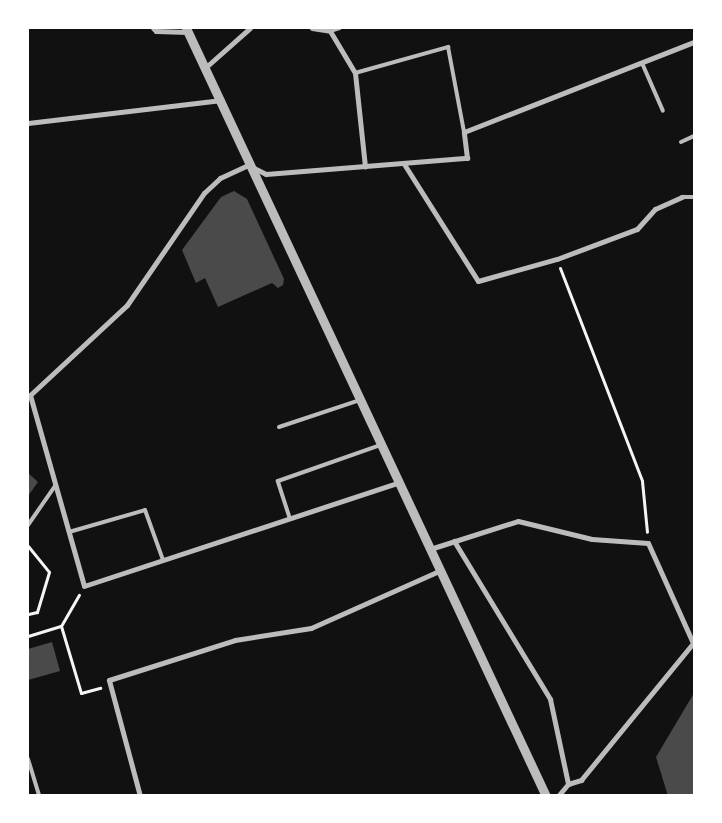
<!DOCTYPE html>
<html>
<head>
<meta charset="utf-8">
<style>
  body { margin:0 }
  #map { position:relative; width:722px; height:823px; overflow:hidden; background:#111; font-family:"Titillium Web",sans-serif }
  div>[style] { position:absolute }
  .building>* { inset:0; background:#4a4a4a }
  .path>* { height:3px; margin:-1.5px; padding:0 1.5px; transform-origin:1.5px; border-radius:1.5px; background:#f5f5f5 }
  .service>* { height:4px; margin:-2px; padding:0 2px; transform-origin:2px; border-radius:2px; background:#bcbcbc }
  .minor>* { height:5px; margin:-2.5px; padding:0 2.5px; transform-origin:2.5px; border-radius:2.5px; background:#bcbcbc }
  .tertiary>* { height:9px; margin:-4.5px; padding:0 4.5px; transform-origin:4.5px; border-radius:4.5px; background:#bcbcbc }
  span { translate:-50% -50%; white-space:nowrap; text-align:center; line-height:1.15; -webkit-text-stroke:5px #fff; paint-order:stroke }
  .frame { position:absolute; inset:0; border:29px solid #fff; pointer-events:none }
</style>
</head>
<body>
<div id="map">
  <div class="building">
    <div style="clip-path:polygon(234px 191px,247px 199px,284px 279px,283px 285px,278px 288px,272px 283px,218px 307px,205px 278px,196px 283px,182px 250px,221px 197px)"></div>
    <div style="clip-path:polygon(28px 473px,38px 482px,28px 496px)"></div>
    <div style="clip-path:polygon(52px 642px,60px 671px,28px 680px,28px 649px)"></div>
    <div style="clip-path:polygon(694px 693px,694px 796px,668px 796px,656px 757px)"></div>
  </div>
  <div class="path">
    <div style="left:560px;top:268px;width:228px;rotate:68.9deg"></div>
    <div style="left:642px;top:481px;width:51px;rotate:84.4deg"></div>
    <div style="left:28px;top:546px;width:33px;rotate:51deg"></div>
    <div style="left:49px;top:572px;width:42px;rotate:106.7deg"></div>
    <div style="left:37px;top:612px;width:9px;rotate:167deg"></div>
    <div style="left:61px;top:626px;width:70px;rotate:73.4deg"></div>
    <div style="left:81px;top:693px;width:20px;rotate:-15deg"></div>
    <div style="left:28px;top:636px;width:34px;rotate:-17deg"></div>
    <div style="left:61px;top:626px;width:36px;rotate:-60deg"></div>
  </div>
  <div class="service">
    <div style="left:330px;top:31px;width:10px;rotate:-17deg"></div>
    <div style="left:642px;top:63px;width:52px;rotate:66.4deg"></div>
    <div style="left:355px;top:73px;width:97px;rotate:-15.6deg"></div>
    <div style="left:448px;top:47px;width:86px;rotate:79.3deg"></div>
    <div style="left:681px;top:142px;width:14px;rotate:-25deg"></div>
    <div style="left:682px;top:197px;width:12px"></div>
    <div style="left:279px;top:427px;width:85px;rotate:-18.4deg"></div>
    <div style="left:290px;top:519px;width:40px;rotate:-108deg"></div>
    <div style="left:278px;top:481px;width:109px;rotate:-19.3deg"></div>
    <div style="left:28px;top:525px;width:47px;rotate:-55.3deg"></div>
    <div style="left:69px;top:532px;width:79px;rotate:-16.1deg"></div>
    <div style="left:145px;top:510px;width:53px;rotate:70.2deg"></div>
    <div style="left:28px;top:759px;width:39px;rotate:73deg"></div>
  </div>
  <div class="minor">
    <div style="left:153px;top:28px;width:4px;rotate:45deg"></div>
    <div style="left:156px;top:31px;width:31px;rotate:2deg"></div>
    <div style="left:312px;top:28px;width:18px;rotate:9deg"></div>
    <div style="left:330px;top:31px;width:49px;rotate:59.2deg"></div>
    <div style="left:355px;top:73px;width:94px;rotate:83.9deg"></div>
    <div style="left:206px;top:67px;width:59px;rotate:-41.6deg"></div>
    <div style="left:28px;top:123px;width:195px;rotate:-6.8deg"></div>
    <div style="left:404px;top:164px;width:138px;rotate:57.7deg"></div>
    <div style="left:478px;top:281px;width:82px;rotate:-15.6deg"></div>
    <div style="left:557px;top:259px;width:85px;rotate:-20.6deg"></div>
    <div style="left:637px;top:229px;width:27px;rotate:-48deg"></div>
    <div style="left:655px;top:209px;width:30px;rotate:-24deg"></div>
    <div style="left:30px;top:395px;width:198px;rotate:74.2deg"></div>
    <div style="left:84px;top:586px;width:330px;rotate:-18.2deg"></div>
    <div style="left:28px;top:397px;width:135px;rotate:-42.9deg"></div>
    <div style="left:127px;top:305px;width:136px;rotate:-55.5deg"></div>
    <div style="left:204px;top:193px;width:22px;rotate:-43deg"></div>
    <div style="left:220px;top:178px;width:31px;rotate:-25deg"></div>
    <div style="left:248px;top:165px;width:20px;rotate:27deg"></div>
    <div style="left:266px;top:174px;width:202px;rotate:-4.6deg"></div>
    <div style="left:467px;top:158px;width:26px;rotate:-97deg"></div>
    <div style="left:464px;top:132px;width:247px;rotate:-21.4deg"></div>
    <div style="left:454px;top:541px;width:185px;rotate:58.7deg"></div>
    <div style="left:550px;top:699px;width:87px;rotate:78deg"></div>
    <div style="left:430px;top:549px;width:92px;rotate:-17.7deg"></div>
    <div style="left:518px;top:521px;width:76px;rotate:13.7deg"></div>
    <div style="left:592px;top:539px;width:56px;rotate:4.1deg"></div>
    <div style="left:648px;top:543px;width:110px;rotate:65.8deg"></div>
    <div style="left:140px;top:796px;width:120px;rotate:-105deg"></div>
    <div style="left:109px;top:680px;width:132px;rotate:-17.6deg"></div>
    <div style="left:235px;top:640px;width:77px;rotate:-9deg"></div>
    <div style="left:311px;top:628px;width:140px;rotate:-24deg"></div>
    <div style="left:558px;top:796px;width:16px;rotate:-50deg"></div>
    <div style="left:568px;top:784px;width:14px;rotate:-17deg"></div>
    <div style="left:581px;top:780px;width:178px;rotate:-50.7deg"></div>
  </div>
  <div class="tertiary">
    <div style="left:186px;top:28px;width:848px;rotate:64.89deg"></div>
  </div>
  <div class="frame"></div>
</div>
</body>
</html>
